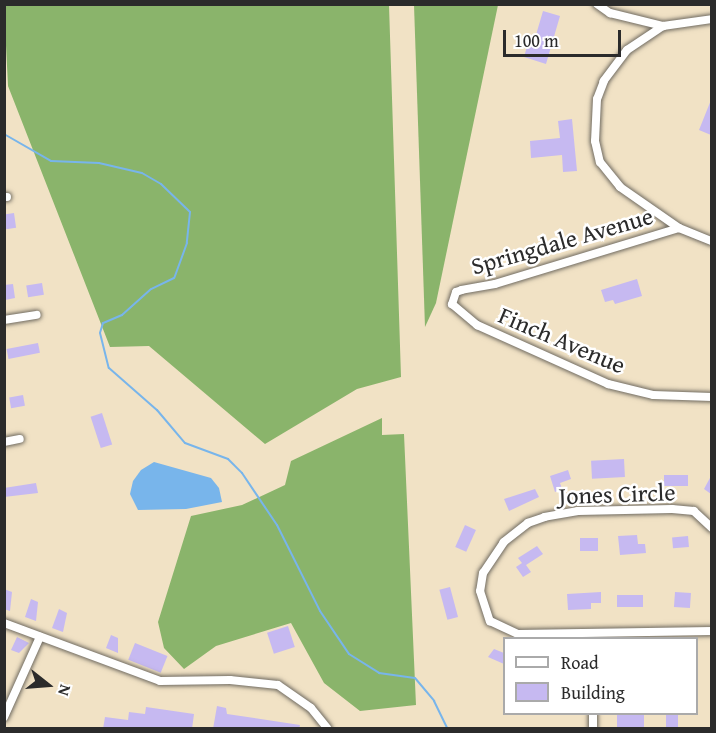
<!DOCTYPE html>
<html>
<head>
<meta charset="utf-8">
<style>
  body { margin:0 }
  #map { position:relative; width:716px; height:733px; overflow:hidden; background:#f1e2c5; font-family:"Gentium Book Plus",serif }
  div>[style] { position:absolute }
  .forest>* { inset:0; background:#8ab46b }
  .water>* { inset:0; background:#78b5eb }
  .stream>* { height:2px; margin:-1px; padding:0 1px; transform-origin:1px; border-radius:1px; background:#78b5eb }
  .building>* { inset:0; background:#c6b9f1; transform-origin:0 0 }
  .roads { filter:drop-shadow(0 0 2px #706b61) drop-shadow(0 0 2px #706b61) }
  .street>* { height:8px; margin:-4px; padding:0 4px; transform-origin:4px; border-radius:4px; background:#fff }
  span { translate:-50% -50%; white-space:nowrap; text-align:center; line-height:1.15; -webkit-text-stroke:5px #fff; paint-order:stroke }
  .street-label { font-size:24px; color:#2b2b2b }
  .frame { position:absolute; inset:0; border:6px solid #2b2b2b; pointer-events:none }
  .legend { position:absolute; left:503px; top:637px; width:195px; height:78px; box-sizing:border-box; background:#fff; border:2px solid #aaa; margin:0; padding:8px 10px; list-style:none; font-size:18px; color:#2b2b2b }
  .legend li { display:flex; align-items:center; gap:12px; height:30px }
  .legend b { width:30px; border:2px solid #aaa }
  .north { position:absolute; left:18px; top:655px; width:60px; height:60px; -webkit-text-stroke:4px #fff; paint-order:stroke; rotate:107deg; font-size:16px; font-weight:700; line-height:24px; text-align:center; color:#2b2b2b }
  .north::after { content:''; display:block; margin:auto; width:21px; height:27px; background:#2b2b2b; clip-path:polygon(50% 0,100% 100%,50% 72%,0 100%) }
  .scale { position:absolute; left:503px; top:30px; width:118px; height:27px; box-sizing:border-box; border:3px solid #2b2b2b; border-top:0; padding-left:8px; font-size:18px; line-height:21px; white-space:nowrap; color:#2b2b2b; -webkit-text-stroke:4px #fff; paint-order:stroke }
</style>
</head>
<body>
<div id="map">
  <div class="forest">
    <div style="clip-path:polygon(4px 5px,389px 5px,401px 377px,357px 389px,265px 444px,149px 346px,110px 347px,8px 86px)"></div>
    <div style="clip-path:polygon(414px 5px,498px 5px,436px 303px,425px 327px)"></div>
    <div style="clip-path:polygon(382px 418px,382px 435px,404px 434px,416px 705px,360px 711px,324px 683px,291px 623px,216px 646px,184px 669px,164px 648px,158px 622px,191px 516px,242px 505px,285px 485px,291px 461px)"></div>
  </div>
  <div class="water">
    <div style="clip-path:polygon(154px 462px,211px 478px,219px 488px,222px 502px,186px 509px,138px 510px,130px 494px,133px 481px,141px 470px)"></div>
  </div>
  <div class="stream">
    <div style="left:4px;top:134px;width:54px;rotate:29.9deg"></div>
    <div style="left:51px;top:161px;width:48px;rotate:2.4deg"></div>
    <div style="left:99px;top:163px;width:44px;rotate:13.1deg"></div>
    <div style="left:142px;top:173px;width:22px;rotate:30deg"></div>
    <div style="left:161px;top:184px;width:40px;rotate:44deg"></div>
    <div style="left:190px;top:212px;width:31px;rotate:96deg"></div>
    <div style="left:187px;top:243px;width:37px;rotate:110deg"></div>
    <div style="left:174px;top:278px;width:25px;rotate:154deg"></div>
    <div style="left:151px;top:289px;width:39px;rotate:138deg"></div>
    <div style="left:122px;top:315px;width:21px;rotate:157deg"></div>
    <div style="left:103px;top:323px;width:10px;rotate:107deg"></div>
    <div style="left:100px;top:333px;width:36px;rotate:76deg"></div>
    <div style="left:109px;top:368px;width:64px;rotate:41.2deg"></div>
    <div style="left:157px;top:410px;width:43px;rotate:49.7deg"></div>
    <div style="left:185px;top:443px;width:46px;rotate:20.4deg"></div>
    <div style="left:228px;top:459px;width:20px;rotate:45deg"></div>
    <div style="left:242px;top:473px;width:63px;rotate:56.1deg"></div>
    <div style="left:277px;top:525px;width:96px;rotate:63.4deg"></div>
    <div style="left:320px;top:611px;width:52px;rotate:56deg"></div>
    <div style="left:349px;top:654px;width:36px;rotate:32deg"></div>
    <div style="left:379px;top:673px;width:36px;rotate:8deg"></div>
    <div style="left:415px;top:678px;width:30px;rotate:50deg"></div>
    <div style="left:434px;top:701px;width:30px;rotate:64deg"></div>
  </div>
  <div class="building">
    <div style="clip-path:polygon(543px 11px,560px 16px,546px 64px,524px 57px,528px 43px,533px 45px)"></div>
    <div style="clip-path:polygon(711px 100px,711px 135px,699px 130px)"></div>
    <div style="clip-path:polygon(572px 119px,577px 171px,563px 172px,562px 155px,531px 158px,530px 141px,560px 138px,558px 121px)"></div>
    <div style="left:14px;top:213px;width:15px;height:10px;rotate:82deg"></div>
    <div style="clip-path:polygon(637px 279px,642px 296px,615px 304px,613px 300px,605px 302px,601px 290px)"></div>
    <div style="left:42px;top:283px;width:12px;height:16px;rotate:81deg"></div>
    <div style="clip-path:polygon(13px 284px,15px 298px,5px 300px,4px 285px)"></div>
    <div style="left:38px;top:343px;width:10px;height:32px;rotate:79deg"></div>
    <div style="left:23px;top:395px;width:11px;height:14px;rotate:80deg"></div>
    <div style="left:102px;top:413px;width:33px;height:12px;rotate:72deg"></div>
    <div style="left:624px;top:459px;width:18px;height:33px;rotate:87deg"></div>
    <div style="clip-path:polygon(568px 470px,571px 479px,560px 483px,562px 489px,555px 492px,550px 476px)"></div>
    <div style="left:688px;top:475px;width:11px;height:24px;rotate:90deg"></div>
    <div style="clip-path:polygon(711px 476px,711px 494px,704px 489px)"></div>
    <div style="clip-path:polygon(36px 483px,38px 493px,4px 497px,4px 488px)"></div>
    <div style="clip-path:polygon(535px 489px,539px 497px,509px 511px,504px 499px)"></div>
    <div style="left:465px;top:525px;width:12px;height:24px;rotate:24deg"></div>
    <div style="clip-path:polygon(637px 535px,638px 544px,645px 544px,646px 553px,620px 555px,618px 536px)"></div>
    <div style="left:688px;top:536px;width:11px;height:16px;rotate:85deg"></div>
    <div style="left:580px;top:538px;width:18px;height:13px"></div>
    <div style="clip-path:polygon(537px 546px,543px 554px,526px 565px,531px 572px,523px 577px,516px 567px,522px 563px,518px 558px)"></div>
    <div style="left:450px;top:587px;width:31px;height:11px;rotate:75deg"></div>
    <div style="clip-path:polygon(4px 589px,12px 592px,10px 611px,4px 609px)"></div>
    <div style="clip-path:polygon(601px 592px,601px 603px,591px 603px,591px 609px,568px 610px,567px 594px)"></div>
    <div style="left:675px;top:592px;width:16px;height:15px;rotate:4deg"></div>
    <div style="left:617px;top:595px;width:26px;height:12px"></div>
    <div style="clip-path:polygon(31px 599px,38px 602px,36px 621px,25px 617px)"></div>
    <div style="clip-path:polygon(59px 609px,67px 613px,63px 632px,52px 628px)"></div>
    <div style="left:288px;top:626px;width:22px;height:22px;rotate:72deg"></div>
    <div style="clip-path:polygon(111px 635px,118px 638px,118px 653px,106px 648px)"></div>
    <div style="clip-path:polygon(17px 637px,29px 643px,19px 653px,11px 650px)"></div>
    <div style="left:135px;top:643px;width:35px;height:18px;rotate:22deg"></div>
    <div style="clip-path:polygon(494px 649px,504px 653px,504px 664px,488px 657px)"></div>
    <div style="clip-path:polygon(217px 706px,226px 708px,227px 714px,300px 725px,299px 729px,213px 729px)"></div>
    <div style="clip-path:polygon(146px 707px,194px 714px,192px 729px,103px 729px,105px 717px,128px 720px,129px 712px,145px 714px)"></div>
    <div style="left:644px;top:714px;width:13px;height:27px;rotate:90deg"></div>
    <div style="left:666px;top:714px;width:12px;height:15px"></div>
  </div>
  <div class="roads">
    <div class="street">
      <div style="left:597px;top:4px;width:16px;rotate:35deg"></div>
      <div style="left:610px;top:13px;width:55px;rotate:13.8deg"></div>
      <div style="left:663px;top:26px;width:49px;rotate:-8.1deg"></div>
      <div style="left:663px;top:26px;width:43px;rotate:146.3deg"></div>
      <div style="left:627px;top:50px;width:39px;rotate:127deg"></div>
      <div style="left:604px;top:81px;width:19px;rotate:111deg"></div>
      <div style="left:597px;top:99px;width:42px;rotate:92.7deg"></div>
      <div style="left:595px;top:141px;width:22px;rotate:77deg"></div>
      <div style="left:600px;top:162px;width:32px;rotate:51deg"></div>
      <div style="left:620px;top:187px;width:72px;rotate:34.8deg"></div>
      <div style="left:679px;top:228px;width:35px;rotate:22deg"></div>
      <div style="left:4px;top:197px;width:3px"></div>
      <div style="left:679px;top:228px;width:192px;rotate:163.1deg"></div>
      <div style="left:495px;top:284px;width:34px;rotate:170deg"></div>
      <div style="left:462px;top:290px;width:6px;rotate:162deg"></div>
      <div style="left:456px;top:292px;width:13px;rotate:108deg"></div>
      <div style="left:452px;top:304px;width:33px;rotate:40deg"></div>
      <div style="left:477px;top:325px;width:144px;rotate:24.2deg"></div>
      <div style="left:608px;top:384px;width:46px;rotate:13.7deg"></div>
      <div style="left:653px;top:395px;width:59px;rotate:1.9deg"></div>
      <div style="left:4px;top:320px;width:33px;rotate:-9deg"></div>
      <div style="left:4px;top:442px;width:16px;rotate:-11deg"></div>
      <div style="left:712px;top:528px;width:25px;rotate:-137deg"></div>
      <div style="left:694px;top:511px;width:22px;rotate:-175deg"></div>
      <div style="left:672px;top:509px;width:94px;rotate:178.8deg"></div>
      <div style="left:578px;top:511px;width:34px;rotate:170deg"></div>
      <div style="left:545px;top:517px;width:18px;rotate:161deg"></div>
      <div style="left:528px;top:523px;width:31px;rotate:142deg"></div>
      <div style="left:504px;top:542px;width:37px;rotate:124deg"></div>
      <div style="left:483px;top:573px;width:18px;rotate:99deg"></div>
      <div style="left:480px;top:591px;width:32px;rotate:72deg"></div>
      <div style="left:490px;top:621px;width:31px;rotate:25deg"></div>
      <div style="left:518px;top:634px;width:194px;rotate:-0.9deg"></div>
      <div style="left:4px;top:623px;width:166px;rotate:20.4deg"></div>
      <div style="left:160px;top:681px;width:70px;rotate:-0.8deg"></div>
      <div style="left:230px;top:680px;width:48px;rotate:5.9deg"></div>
      <div style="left:278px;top:685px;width:40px;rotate:34.9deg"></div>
      <div style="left:311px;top:708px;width:26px;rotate:51deg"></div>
      <div style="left:4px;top:717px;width:88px;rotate:-65.8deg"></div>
      <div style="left:593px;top:728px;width:14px;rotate:-90deg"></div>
    </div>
  </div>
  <div class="street-label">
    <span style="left:562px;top:241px;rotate:-16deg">Springdale Avenue</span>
    <span style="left:562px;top:340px;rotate:23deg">Finch Avenue</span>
    <span style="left:617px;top:494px;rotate:-2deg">Jones Circle</span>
  </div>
  <div class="frame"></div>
  <ul class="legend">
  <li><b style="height:8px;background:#fff"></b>Road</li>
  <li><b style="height:16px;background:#c6b9f1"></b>Building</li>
  </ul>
  <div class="north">N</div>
  <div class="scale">100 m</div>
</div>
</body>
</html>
